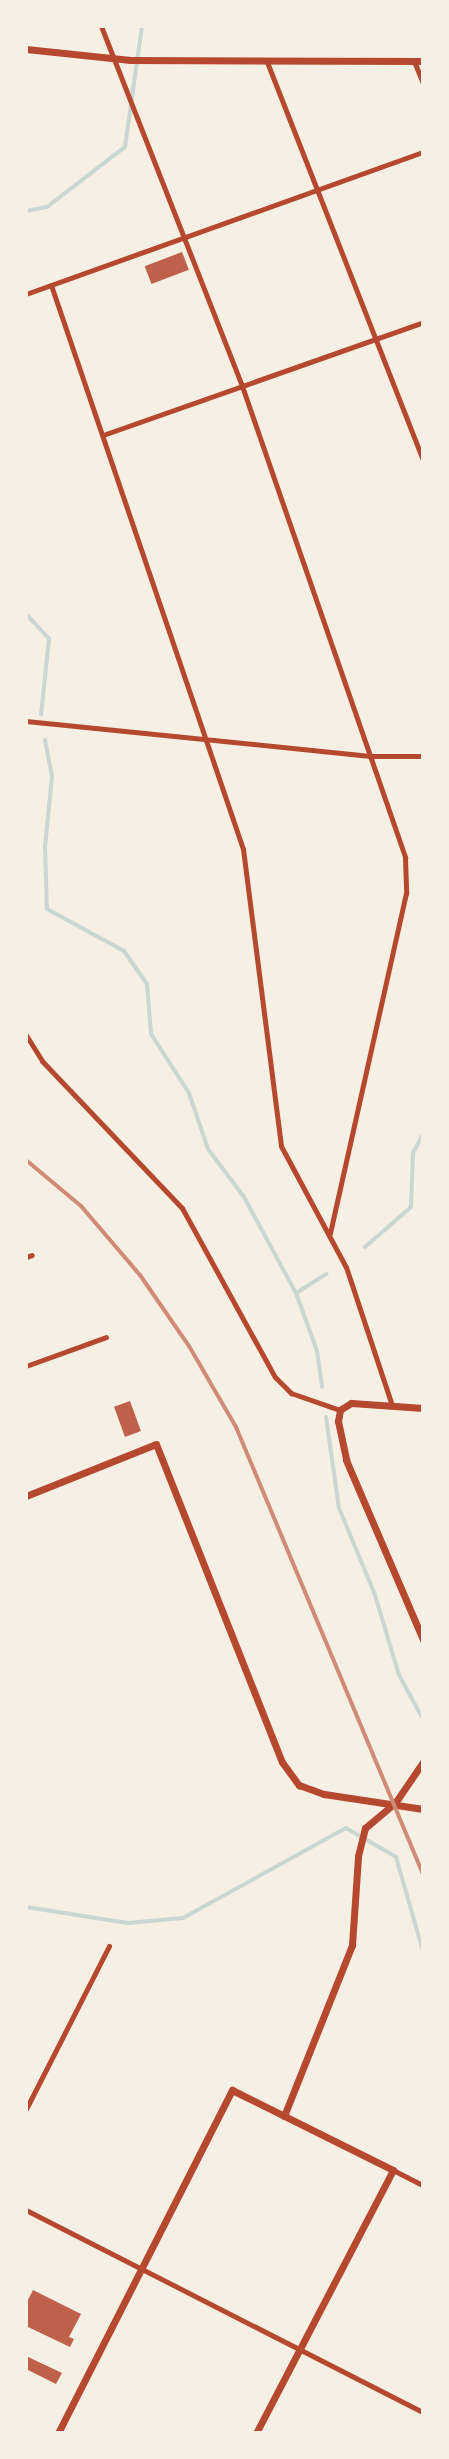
<!DOCTYPE html>
<html>
<head>
<meta charset="utf-8">
<style>
  body { margin:0 }
  #map { position:relative; width:449px; height:2459px; overflow:hidden; background:#f6efe4; font-family:Arial,sans-serif }
  div>[style] { position:absolute }
  .stream>* { height:4px; margin:-2px; padding:0 2px; transform-origin:2px; border-radius:2px; background:#c9d6d2 }
  .building>* { inset:0; background:#bf614a; transform-origin:0 0 }
  .minor>* { height:5px; margin:-2.5px; padding:0 2.5px; transform-origin:2.5px; border-radius:2.5px; background:#b5482f }
  .tertiary>* { height:7px; margin:-3.5px; padding:0 3.5px; transform-origin:3.5px; border-radius:3.5px; background:#b5482f }
  .rail>* { height:4px; margin:-2px; padding:0 2px; transform-origin:2px; border-radius:2px; background:#cf8b77 }
  span { translate:-50% -50%; white-space:nowrap; text-align:center; line-height:1.15; -webkit-text-stroke:4.5px #f6efe4; paint-order:stroke }
  .frame { position:absolute; inset:0; border:28px solid #f6efe4; pointer-events:none }
</style>
</head>
<body>
<div id="map">
  <div class="stream">
    <div style="left:26px;top:211px;width:21px;rotate:-11deg"></div>
    <div style="left:47px;top:207px;width:98px;rotate:-37.6deg"></div>
    <div style="left:125px;top:147px;width:122px;rotate:-82deg"></div>
    <div style="left:26px;top:614px;width:34px;rotate:47deg"></div>
    <div style="left:49px;top:639px;width:76px;rotate:96deg"></div>
    <div style="left:45px;top:740px;width:37px;rotate:79deg"></div>
    <div style="left:52px;top:776px;width:71px;rotate:95.6deg"></div>
    <div style="left:45px;top:847px;width:62px;rotate:88.2deg"></div>
    <div style="left:47px;top:909px;width:88px;rotate:28.6deg"></div>
    <div style="left:124px;top:951px;width:40px;rotate:55.1deg"></div>
    <div style="left:147px;top:984px;width:50px;rotate:85.4deg"></div>
    <div style="left:151px;top:1034px;width:70px;rotate:57.2deg"></div>
    <div style="left:189px;top:1093px;width:59px;rotate:71.3deg"></div>
    <div style="left:208px;top:1149px;width:60px;rotate:53.1deg"></div>
    <div style="left:244px;top:1197px;width:109px;rotate:61.6deg"></div>
    <div style="left:296px;top:1293px;width:62px;rotate:70.1deg"></div>
    <div style="left:317px;top:1351px;width:36px;rotate:82deg"></div>
    <div style="left:365px;top:1247px;width:61px;rotate:-41deg"></div>
    <div style="left:411px;top:1207px;width:54px;rotate:-87.9deg"></div>
    <div style="left:413px;top:1153px;width:21px;rotate:-62deg"></div>
    <div style="left:296px;top:1293px;width:36px;rotate:-32deg"></div>
    <div style="left:326px;top:1417px;width:92px;rotate:81.9deg"></div>
    <div style="left:339px;top:1508px;width:94px;rotate:67.5deg"></div>
    <div style="left:375px;top:1595px;width:84px;rotate:73.3deg"></div>
    <div style="left:399px;top:1675px;width:50px;rotate:61.4deg"></div>
    <div style="left:26px;top:1907px;width:103px;rotate:8.9deg"></div>
    <div style="left:128px;top:1923px;width:55px;rotate:-5.2deg"></div>
    <div style="left:183px;top:1918px;width:186px;rotate:-28.9deg"></div>
    <div style="left:346px;top:1828px;width:58px;rotate:30.1deg"></div>
    <div style="left:396px;top:1857px;width:98px;rotate:74deg"></div>
  </div>
  <div class="building">
    <div style="left:182px;top:252px;width:19px;height:40px;rotate:69deg"></div>
    <div style="left:130px;top:1401px;width:32px;height:17px;rotate:70deg"></div>
    <div style="clip-path:polygon(33px 2290px,81px 2314px,69px 2337px,74px 2339px,70px 2347px,26px 2326px,26px 2304px)"></div>
    <div style="clip-path:polygon(26px 2356px,62px 2373px,56px 2384px,26px 2369px)"></div>
  </div>
  <div class="minor">
    <div style="left:101px;top:26px;width:387px;rotate:68.6deg"></div>
    <div style="left:242px;top:386px;width:499px;rotate:70.9deg"></div>
    <div style="left:405px;top:858px;width:35px;rotate:88deg"></div>
    <div style="left:406px;top:893px;width:349px;rotate:102.6deg"></div>
    <div style="left:422px;top:26px;width:1px;rotate:45deg"></div>
    <div style="left:414px;top:61px;width:24px;rotate:68deg"></div>
    <div style="left:267px;top:62px;width:427px;rotate:68.6deg"></div>
    <div style="left:51px;top:285px;width:596px;rotate:71.2deg"></div>
    <div style="left:243px;top:849px;width:299px;rotate:82.7deg"></div>
    <div style="left:281px;top:1146px;width:137px;rotate:61.8deg"></div>
    <div style="left:346px;top:1267px;width:145px;rotate:71.6deg"></div>
    <div style="left:26px;top:294px;width:422px;rotate:-19.7deg"></div>
    <div style="left:103px;top:435px;width:339px;rotate:-19.4deg"></div>
    <div style="left:26px;top:721px;width:346px;rotate:5.8deg"></div>
    <div style="left:370px;top:756px;width:53px"></div>
    <div style="left:26px;top:1035px;width:31px;rotate:58deg"></div>
    <div style="left:42px;top:1061px;width:203px;rotate:46.4deg"></div>
    <div style="left:182px;top:1208px;width:193px;rotate:61.2deg"></div>
    <div style="left:275px;top:1377px;width:23px;rotate:45deg"></div>
    <div style="left:291px;top:1393px;width:52px;rotate:19.1deg"></div>
    <div style="left:26px;top:1257px;width:6px;rotate:-18deg"></div>
    <div style="left:26px;top:1366px;width:85px;rotate:-19.9deg"></div>
    <div style="left:26px;top:2109px;width:183px;rotate:-63deg"></div>
    <div style="left:393px;top:2170px;width:34px;rotate:27deg"></div>
    <div style="left:26px;top:2210px;width:445px;rotate:27deg"></div>
  </div>
  <div class="tertiary">
    <div style="left:26px;top:49px;width:105px;rotate:6deg"></div>
    <div style="left:130px;top:60px;width:293px;rotate:0.2deg"></div>
    <div style="left:423px;top:1408px;width:72px;rotate:-176deg"></div>
    <div style="left:351px;top:1403px;width:13px;rotate:148deg"></div>
    <div style="left:340px;top:1410px;width:11px;rotate:100deg"></div>
    <div style="left:338px;top:1421px;width:40px;rotate:78deg"></div>
    <div style="left:346px;top:1460px;width:196px;rotate:66.8deg"></div>
    <div style="left:26px;top:1496px;width:140px;rotate:-21.8deg"></div>
    <div style="left:156px;top:1444px;width:342px;rotate:68.4deg"></div>
    <div style="left:282px;top:1762px;width:29px;rotate:54deg"></div>
    <div style="left:299px;top:1785px;width:27px;rotate:20deg"></div>
    <div style="left:324px;top:1794px;width:100px;rotate:8.6deg"></div>
    <div style="left:284px;top:2116px;width:184px;rotate:-68.3deg"></div>
    <div style="left:352px;top:1945px;width:89px;rotate:-86.1deg"></div>
    <div style="left:358px;top:1856px;width:29px;rotate:-76deg"></div>
    <div style="left:365px;top:1828px;width:39px;rotate:-40deg"></div>
    <div style="left:395px;top:1803px;width:50px;rotate:-55.7deg"></div>
    <div style="left:58px;top:2433px;width:385px;rotate:-63.1deg"></div>
    <div style="left:232px;top:2090px;width:180px;rotate:26.4deg"></div>
    <div style="left:393px;top:2170px;width:297px;rotate:117.5deg"></div>
  </div>
  <div class="rail">
    <div style="left:26px;top:1160px;width:72px;rotate:39.9deg"></div>
    <div style="left:81px;top:1206px;width:91px;rotate:49.5deg"></div>
    <div style="left:140px;top:1275px;width:86px;rotate:55.4deg"></div>
    <div style="left:189px;top:1346px;width:94px;rotate:59.9deg"></div>
    <div style="left:236px;top:1427px;width:485px;rotate:67.3deg"></div>
  </div>
  <div class="frame"></div>
</div>
</body>
</html>
